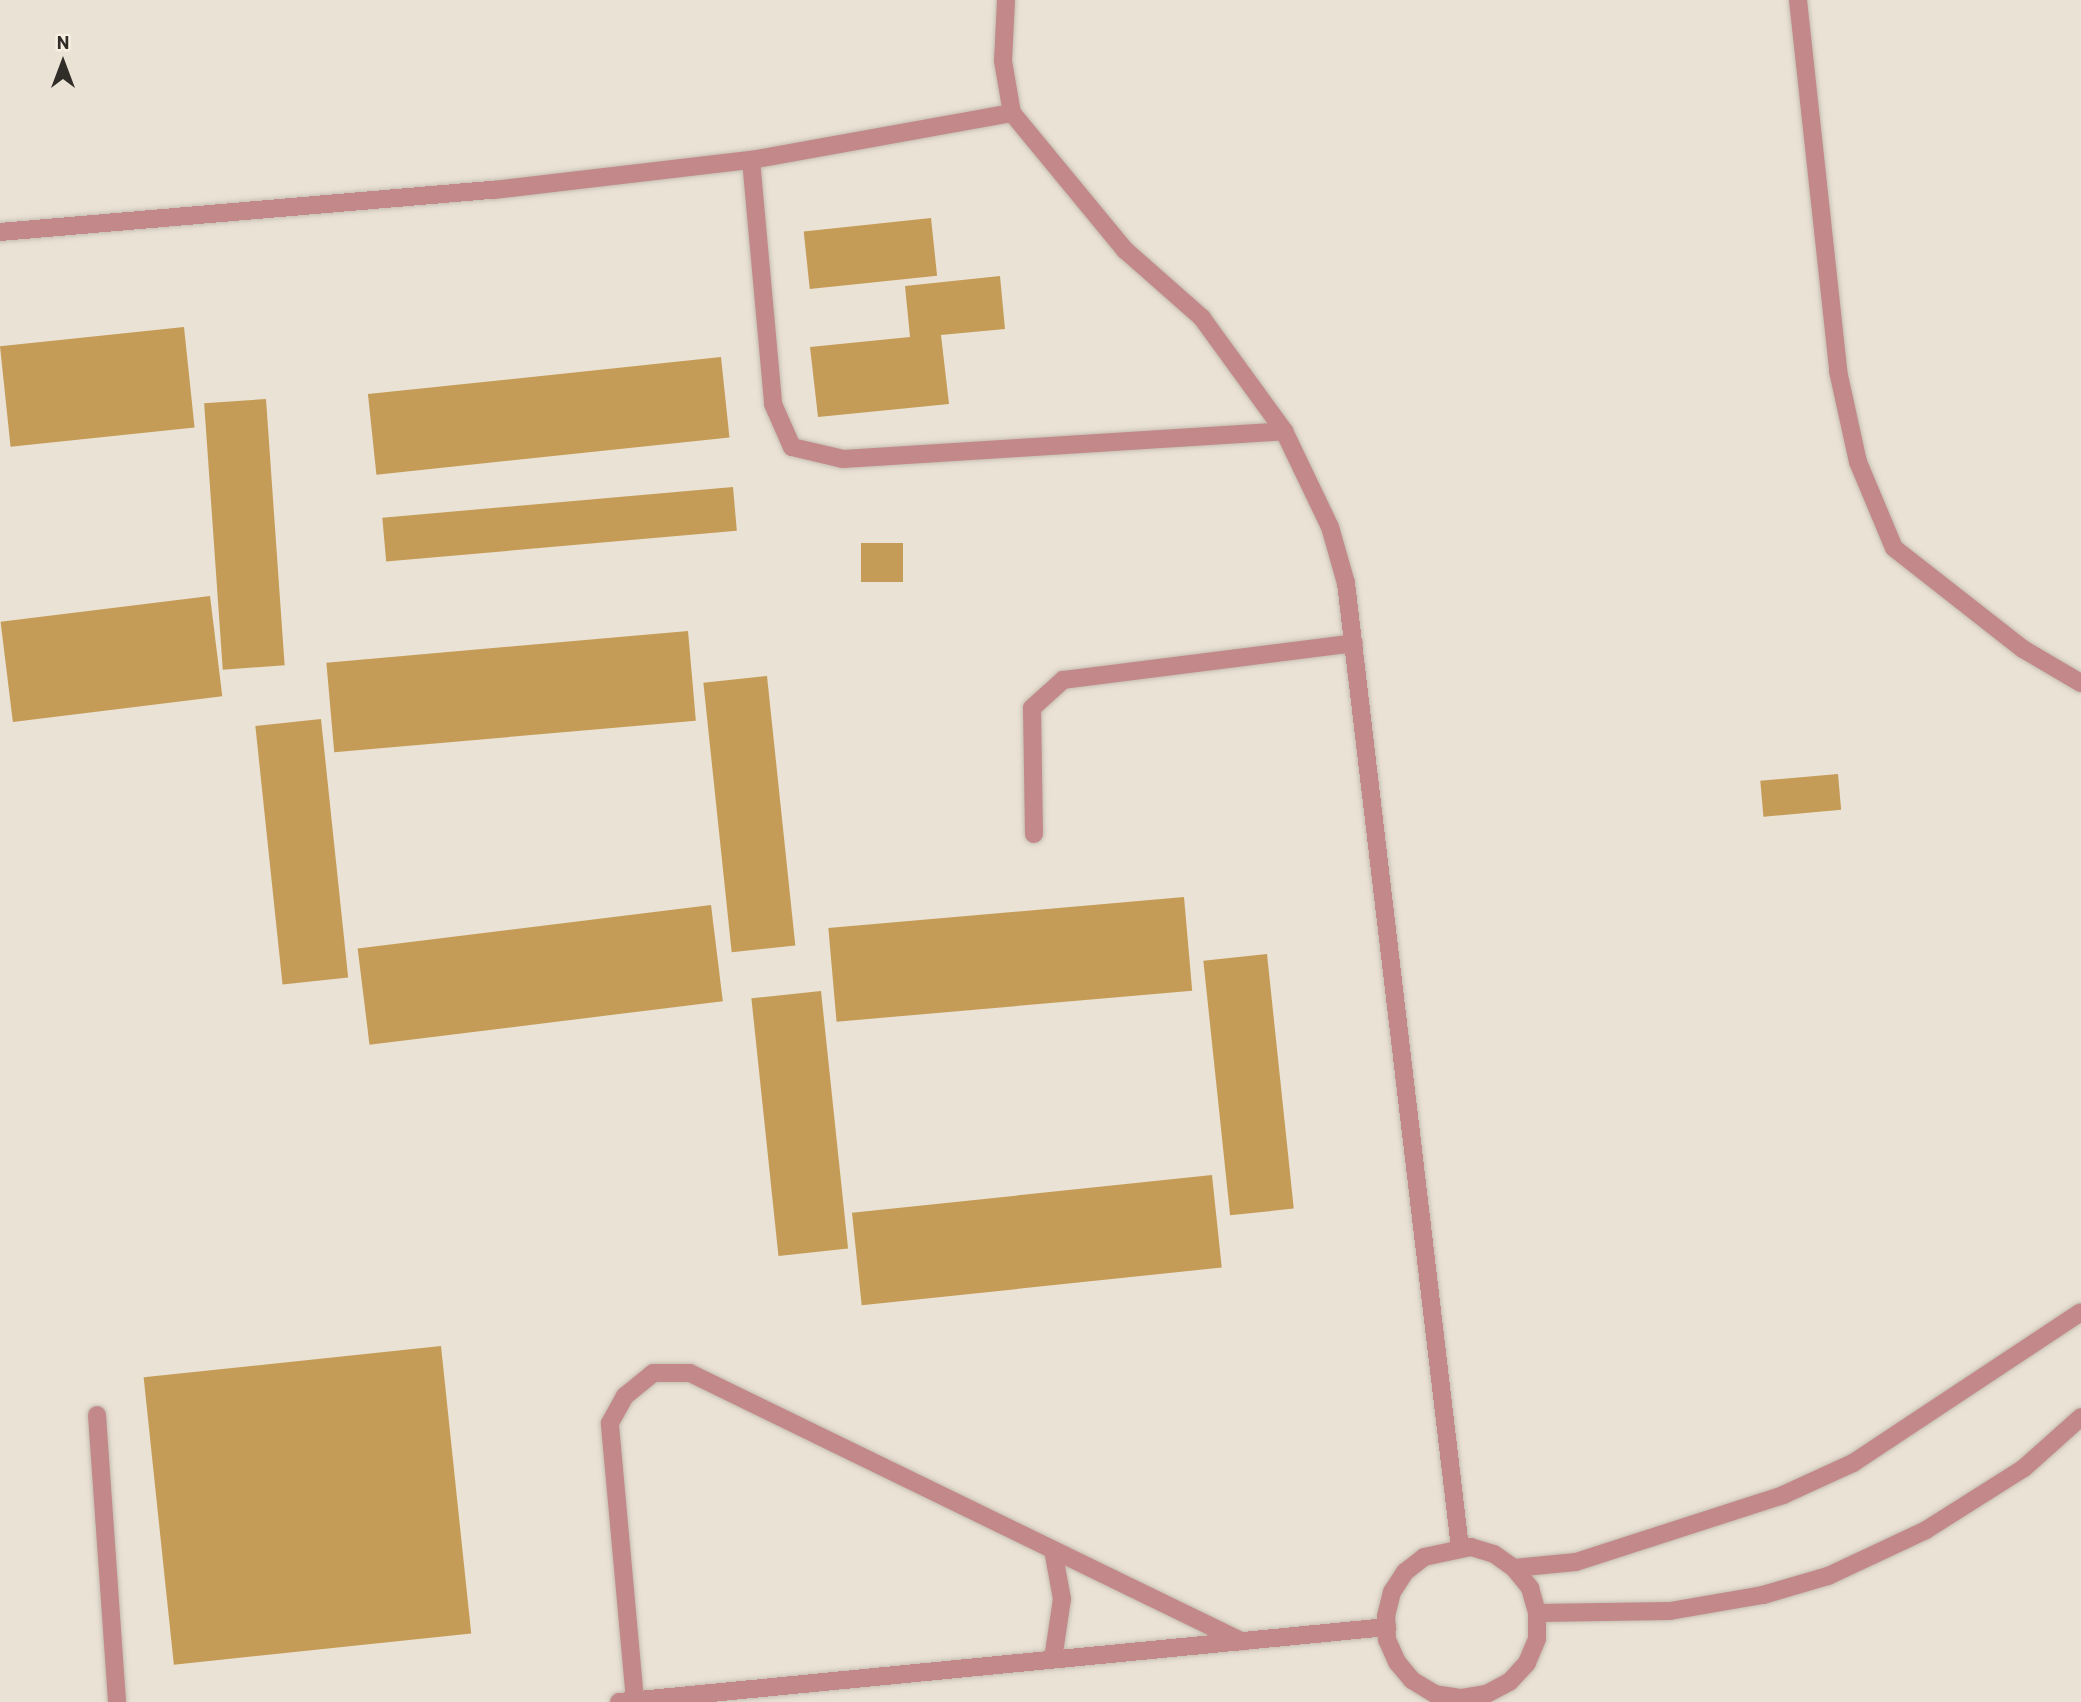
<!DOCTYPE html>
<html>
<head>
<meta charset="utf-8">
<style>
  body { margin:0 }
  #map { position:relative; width:2081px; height:1702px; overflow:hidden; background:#eae2d5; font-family:Barlow,sans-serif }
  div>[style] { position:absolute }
  .building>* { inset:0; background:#c59c57; transform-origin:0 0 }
  .roads { filter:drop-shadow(0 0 2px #c5beb2) drop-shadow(0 0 2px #c5beb2) }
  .lane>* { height:18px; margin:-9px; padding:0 9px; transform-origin:9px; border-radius:9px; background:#c38889 }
  .street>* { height:18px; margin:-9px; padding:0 9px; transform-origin:9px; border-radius:9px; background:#c38889 }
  span { translate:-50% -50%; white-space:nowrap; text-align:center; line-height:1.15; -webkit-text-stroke:5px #f7efe2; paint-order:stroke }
  .north { position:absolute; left:28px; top:28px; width:70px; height:70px; -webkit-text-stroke:5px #f7efe2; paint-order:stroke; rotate:0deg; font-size:19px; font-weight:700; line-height:28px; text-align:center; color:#302d28 }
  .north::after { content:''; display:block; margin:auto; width:24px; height:32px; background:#302d28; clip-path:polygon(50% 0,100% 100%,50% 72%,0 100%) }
</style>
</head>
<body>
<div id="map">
  <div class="building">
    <div style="left:931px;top:218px;width:58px;height:128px;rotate:84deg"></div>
    <div style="clip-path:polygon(1000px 276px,1005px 329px,941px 335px,949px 404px,818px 417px,810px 347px,910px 337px,905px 286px)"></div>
    <div style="left:184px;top:327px;width:101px;height:185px;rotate:84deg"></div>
    <div style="left:721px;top:357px;width:81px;height:355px;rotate:84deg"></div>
    <div style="left:266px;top:399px;width:267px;height:62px;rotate:86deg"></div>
    <div style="left:733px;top:487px;width:44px;height:352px;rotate:85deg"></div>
    <div style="left:861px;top:543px;width:42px;height:39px"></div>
    <div style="left:210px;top:596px;width:101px;height:211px;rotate:83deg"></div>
    <div style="left:688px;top:631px;width:90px;height:363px;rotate:85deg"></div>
    <div style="left:767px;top:676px;width:271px;height:64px;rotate:84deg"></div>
    <div style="left:321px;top:719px;width:260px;height:66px;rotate:84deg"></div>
    <div style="left:1838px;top:774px;width:36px;height:78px;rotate:85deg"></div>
    <div style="left:1184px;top:897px;width:94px;height:357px;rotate:85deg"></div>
    <div style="left:711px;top:905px;width:97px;height:356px;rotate:83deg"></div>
    <div style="left:1267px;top:954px;width:256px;height:64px;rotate:84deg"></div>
    <div style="left:821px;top:991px;width:259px;height:70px;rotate:84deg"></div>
    <div style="left:1212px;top:1175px;width:93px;height:362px;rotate:84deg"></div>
    <div style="left:441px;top:1346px;width:289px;height:299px;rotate:84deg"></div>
  </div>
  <div class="roads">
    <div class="lane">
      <div style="left:1798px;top:0;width:373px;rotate:83.8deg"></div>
      <div style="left:1838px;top:371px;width:93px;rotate:77.6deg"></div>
      <div style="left:1858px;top:462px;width:93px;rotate:67.3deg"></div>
      <div style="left:1894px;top:548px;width:164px;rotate:38.1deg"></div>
      <div style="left:2023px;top:649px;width:67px;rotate:30.4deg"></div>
      <div style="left:751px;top:160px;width:245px;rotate:84.8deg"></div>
      <div style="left:773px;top:404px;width:47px;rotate:66.2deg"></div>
      <div style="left:792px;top:447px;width:52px;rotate:13.2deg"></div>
      <div style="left:843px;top:459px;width:442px;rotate:-3.6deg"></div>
      <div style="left:1034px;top:834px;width:126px;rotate:-90.9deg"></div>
      <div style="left:1032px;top:708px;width:42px;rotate:-42.1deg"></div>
      <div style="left:1063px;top:680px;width:293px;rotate:-7.2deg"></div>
      <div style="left:97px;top:1415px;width:288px;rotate:86deg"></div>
      <div style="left:1053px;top:1550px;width:50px;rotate:79.6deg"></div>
      <div style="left:1062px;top:1599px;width:61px;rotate:98.5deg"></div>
      <div style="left:635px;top:1700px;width:278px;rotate:-95.2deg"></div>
      <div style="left:610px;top:1423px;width:31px;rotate:-61deg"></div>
      <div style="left:625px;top:1396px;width:36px;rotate:-39deg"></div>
      <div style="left:653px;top:1373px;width:37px"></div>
      <div style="left:690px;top:1373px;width:613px;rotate:25.94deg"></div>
      <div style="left:619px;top:1702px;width:772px;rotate:-5.58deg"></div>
    </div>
    <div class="street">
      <div style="left:1006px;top:0;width:61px;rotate:92.8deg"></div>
      <div style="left:1003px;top:61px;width:53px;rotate:80.2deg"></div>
      <div style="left:1012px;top:113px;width:178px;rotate:50.5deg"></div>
      <div style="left:1125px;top:250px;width:103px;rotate:41.4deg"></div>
      <div style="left:1202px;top:318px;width:140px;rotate:54deg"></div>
      <div style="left:1284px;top:431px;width:106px;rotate:64.4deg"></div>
      <div style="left:1330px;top:527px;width:58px;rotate:74.1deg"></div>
      <div style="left:1346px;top:583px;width:972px;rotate:83.26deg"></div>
      <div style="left:0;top:232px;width:496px;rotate:-4.9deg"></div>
      <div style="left:494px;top:190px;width:259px;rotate:-6.7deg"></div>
      <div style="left:751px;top:160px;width:265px;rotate:-10.2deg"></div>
      <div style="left:1514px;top:1568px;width:26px;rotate:51deg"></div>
      <div style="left:1530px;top:1588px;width:26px;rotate:74deg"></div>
      <div style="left:1537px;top:1613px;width:26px;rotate:90deg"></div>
      <div style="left:1537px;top:1639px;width:26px;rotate:113deg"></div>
      <div style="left:1527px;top:1663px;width:26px;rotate:133deg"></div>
      <div style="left:1509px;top:1682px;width:26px;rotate:152deg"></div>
      <div style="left:1486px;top:1694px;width:26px;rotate:171deg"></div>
      <div style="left:1460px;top:1698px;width:25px;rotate:-171deg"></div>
      <div style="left:1435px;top:1694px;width:27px;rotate:-149deg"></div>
      <div style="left:1412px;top:1680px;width:23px;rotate:-130deg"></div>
      <div style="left:1397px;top:1662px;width:24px;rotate:-114deg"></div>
      <div style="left:1387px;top:1640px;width:24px;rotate:-92deg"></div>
      <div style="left:1386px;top:1616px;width:25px;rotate:-76deg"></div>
      <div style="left:1392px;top:1592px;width:24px;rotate:-57deg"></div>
      <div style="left:1405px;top:1572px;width:24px;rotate:-38deg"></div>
      <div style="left:1424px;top:1557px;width:48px;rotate:-12deg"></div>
      <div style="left:1471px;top:1547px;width:24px;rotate:17deg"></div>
      <div style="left:1494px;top:1554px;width:24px;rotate:35deg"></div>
      <div style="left:1514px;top:1568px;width:62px;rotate:-5.5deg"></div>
      <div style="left:1576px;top:1562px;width:218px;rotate:-17.9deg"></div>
      <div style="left:1783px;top:1495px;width:77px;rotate:-24.6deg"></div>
      <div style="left:1853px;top:1463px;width:273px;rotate:-33.5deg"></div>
      <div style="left:1537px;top:1613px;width:133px;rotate:-0.9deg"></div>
      <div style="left:1670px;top:1611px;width:94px;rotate:-9.8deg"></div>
      <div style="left:1763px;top:1595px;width:68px;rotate:-16.3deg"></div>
      <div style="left:1828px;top:1576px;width:108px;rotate:-25.1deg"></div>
      <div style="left:1926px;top:1530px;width:116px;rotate:-32.3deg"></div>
      <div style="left:2024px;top:1468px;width:76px;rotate:-41.8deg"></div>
    </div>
  </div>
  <div class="north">N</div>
</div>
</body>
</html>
